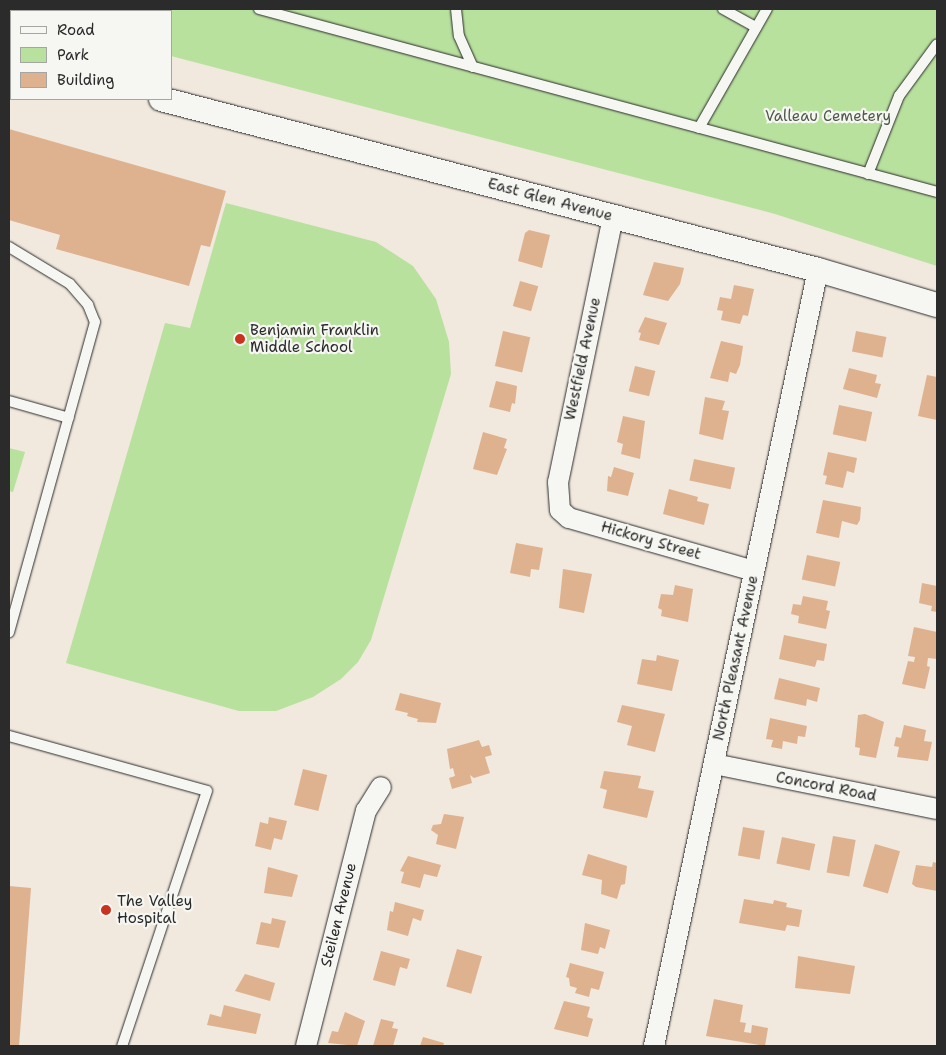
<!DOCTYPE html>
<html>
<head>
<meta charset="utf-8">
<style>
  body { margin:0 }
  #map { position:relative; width:946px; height:1055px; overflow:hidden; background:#f1e8de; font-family:"Shantell Sans",sans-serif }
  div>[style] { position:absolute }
  .green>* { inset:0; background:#b8e19e }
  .building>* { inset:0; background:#deb28f; transform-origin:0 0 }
  .roads { filter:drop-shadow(0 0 1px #2b2b2b) drop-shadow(0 0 1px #2b2b2b) }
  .service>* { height:10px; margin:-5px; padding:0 5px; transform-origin:5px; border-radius:5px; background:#f6f6f2 }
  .minor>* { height:20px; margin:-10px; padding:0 10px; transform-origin:10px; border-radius:10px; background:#f6f6f2 }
  .tertiary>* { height:24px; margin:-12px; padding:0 12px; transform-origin:12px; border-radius:12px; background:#f6f6f2 }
  .dots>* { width:14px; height:14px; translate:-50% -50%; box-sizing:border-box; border:2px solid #f6f6f2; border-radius:50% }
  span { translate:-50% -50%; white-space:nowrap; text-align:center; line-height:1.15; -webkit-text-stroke:4.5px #f6f6f2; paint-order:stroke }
  .park-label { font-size:15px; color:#4e5848 }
  .street-label { font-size:15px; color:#2b2b2b }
  .poi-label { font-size:15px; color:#2b2b2b }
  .left { translate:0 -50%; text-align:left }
  .frame { position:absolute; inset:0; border:10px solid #2b2b2b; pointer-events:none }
  .legend { position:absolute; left:10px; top:10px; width:162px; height:90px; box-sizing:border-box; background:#f6f6f2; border:1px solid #a5a5a2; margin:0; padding:6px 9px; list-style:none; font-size:15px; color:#2b2b2b }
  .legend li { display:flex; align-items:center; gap:10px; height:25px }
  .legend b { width:25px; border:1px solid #a5a5a2 }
</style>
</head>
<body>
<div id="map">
  <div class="green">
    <div style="clip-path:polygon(55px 9px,937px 9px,937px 266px,775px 214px,171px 56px,171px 11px,54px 11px)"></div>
    <div style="clip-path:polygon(226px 203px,376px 242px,413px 266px,436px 299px,449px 342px,451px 374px,371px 640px,358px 662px,341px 679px,313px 697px,276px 711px,239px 711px,66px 663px,165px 323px,190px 328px)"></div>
    <div style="clip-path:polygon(9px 448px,25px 452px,13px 492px,9px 491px)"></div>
  </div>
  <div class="building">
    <div style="clip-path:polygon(9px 129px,226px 191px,210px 247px,201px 245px,189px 286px,56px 249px,60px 235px,9px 220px)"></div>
    <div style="clip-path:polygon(529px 230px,550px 235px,542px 268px,518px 261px,525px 233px)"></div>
    <div style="clip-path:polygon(654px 262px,684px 268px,680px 284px,668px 301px,643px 295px)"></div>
    <div style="left:520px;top:281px;width:19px;height:26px;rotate:16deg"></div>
    <div style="clip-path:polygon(734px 285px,754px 289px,748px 316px,743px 315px,740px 324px,721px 320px,723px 311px,717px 310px,720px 297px,731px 299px)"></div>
    <div style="clip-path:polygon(645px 317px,667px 323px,659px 345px,639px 340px,641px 333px,638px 332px)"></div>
    <div style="left:503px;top:331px;width:28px;height:36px;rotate:13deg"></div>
    <div style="left:856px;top:331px;width:31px;height:21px;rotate:11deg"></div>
    <div style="clip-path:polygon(721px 341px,743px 346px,740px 365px,736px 374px,730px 372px,728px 382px,710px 378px)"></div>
    <div style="left:635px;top:366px;width:21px;height:26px;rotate:14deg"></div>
    <div style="clip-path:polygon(849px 368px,877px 375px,875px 383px,881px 384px,877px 398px,843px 389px)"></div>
    <div style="clip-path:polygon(927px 375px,937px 377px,937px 420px,918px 416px)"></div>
    <div style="clip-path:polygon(496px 381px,517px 386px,515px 404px,512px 403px,510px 412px,489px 407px)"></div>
    <div style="clip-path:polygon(705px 397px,725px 401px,722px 410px,729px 411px,723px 440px,699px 434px)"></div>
    <div style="left:839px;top:405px;width:34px;height:30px;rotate:12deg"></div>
    <div style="clip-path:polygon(623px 416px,645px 421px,640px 459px,621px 454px,623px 444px,617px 442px)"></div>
    <div style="clip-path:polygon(483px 432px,507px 439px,504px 448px,507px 449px,497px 475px,473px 469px)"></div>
    <div style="clip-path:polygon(828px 452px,857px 458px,854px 473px,847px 471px,843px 488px,825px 484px,827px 476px,823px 475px)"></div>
    <div style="left:694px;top:459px;width:42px;height:22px;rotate:12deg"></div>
    <div style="clip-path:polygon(614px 467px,634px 473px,628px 496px,607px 491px,608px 476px,611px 477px)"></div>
    <div style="clip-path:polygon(669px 489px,698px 497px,697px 501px,709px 504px,704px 525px,663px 514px)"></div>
    <div style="clip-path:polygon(823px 500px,861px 507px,860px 520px,857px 525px,842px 521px,839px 538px,816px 533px)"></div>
    <div style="clip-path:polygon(516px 543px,543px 548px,539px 570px,531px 569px,530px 577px,510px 573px)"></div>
    <div style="left:807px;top:555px;width:34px;height:25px;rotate:12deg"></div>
    <div style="clip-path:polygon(563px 569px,592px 574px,584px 613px,559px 608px)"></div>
    <div style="clip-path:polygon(922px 583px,937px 586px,937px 612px,931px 611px,932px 606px,919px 603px)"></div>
    <div style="clip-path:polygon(675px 585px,693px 589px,688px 622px,661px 616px,662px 610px,658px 608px,661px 594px,673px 595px)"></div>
    <div style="clip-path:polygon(803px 596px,828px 601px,826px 610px,830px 611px,826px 629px,798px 623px,799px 616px,791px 614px,793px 604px,801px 605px)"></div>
    <div style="clip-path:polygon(914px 627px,937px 632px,937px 659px,928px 658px,927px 666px,930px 667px,925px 689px,902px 684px,908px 661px,914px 662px,915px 657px,908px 656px)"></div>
    <div style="clip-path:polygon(784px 635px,827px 644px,824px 661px,817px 660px,815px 667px,779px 659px)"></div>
    <div style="clip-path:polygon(657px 655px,679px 660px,672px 691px,637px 684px,642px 659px,656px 661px)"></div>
    <div style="clip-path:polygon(779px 678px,820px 688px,817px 702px,807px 699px,806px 706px,774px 699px)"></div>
    <div style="clip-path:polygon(400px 693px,441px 703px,436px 723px,417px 722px,418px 719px,407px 716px,408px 713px,395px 710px)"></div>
    <div style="clip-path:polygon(622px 705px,665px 714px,655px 752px,627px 745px,632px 726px,617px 722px)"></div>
    <div style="clip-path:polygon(865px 714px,884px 722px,876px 758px,859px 755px,860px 748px,855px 747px,858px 715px)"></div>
    <div style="clip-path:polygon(770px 718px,807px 726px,805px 737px,798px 736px,797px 744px,783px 741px,782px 749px,771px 747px,773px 740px,766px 739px)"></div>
    <div style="clip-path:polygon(904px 725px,926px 730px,924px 741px,932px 742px,928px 761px,897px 757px,899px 747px,894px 746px,896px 737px,901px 738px)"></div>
    <div style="clip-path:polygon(479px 740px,482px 747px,489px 745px,492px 755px,485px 757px,490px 773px,474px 778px,470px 775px,472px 783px,452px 789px,449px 778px,455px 776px,453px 768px,450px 769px,447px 749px)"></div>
    <div style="left:303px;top:769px;width:25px;height:37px;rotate:14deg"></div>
    <div style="clip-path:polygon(604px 771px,641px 776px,638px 788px,654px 791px,647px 818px,603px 808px,607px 790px,600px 788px)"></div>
    <div style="clip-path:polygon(444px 814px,464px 817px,456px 849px,436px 844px,438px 835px,431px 830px,433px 825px,441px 824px)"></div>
    <div style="clip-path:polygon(269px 817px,287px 821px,282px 840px,274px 838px,271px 850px,255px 846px,260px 822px,268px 824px)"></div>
    <div style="left:743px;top:827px;width:22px;height:29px;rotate:10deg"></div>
    <div style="left:833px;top:836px;width:23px;height:37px;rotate:10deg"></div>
    <div style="left:782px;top:837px;width:34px;height:27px;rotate:12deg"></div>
    <div style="left:875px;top:844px;width:26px;height:44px;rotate:16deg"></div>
    <div style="clip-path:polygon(588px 854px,627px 866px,625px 884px,621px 885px,617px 899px,601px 894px,602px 880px,582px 875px)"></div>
    <div style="clip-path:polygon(408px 856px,441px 865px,437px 877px,424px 874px,420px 888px,401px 883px,404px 872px,400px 871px)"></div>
    <div style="clip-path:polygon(933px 862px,937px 863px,937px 891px,916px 887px,912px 884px,916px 865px,932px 867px)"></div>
    <div style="clip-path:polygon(268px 867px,298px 875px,292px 897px,264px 893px)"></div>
    <div style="clip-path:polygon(9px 886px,31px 888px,19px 1046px,9px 1046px)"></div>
    <div style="clip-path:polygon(744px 899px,773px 904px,774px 900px,787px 903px,786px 907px,802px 910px,799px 927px,787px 925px,785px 931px,739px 923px)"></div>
    <div style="clip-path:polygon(395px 902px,424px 910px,421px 921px,413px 918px,408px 936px,387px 930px,390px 911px,393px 912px)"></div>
    <div style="clip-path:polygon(272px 918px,286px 921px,279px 948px,256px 944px,261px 922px,271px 924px)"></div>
    <div style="clip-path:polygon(585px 923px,610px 930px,605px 949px,600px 947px,598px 954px,581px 950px)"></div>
    <div style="left:457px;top:949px;width:26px;height:39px;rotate:16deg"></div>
    <div style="clip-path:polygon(381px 951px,410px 959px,407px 969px,400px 967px,395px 986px,373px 980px)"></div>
    <div style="clip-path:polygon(798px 956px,855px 966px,850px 994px,795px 988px)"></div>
    <div style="clip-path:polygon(570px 963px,604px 972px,599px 990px,591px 988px,589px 997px,575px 993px,577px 988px,570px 986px,569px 978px,566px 977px)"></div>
    <div style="clip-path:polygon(245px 974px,275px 983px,270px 1001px,235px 991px)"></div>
    <div style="clip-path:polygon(714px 999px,743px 1005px,740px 1022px,746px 1023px,744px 1032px,751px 1033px,752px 1025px,768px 1028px,765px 1046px,706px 1036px)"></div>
    <div style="clip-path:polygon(564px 1001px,590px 1007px,587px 1017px,593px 1019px,588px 1037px,554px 1029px)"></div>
    <div style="clip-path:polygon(224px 1005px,261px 1014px,256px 1034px,207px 1025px,210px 1014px,221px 1017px)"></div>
    <div style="clip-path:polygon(345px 1012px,365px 1021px,357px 1046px,328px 1043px,332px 1031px,338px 1032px)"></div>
    <div style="clip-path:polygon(381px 1019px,394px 1022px,392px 1028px,398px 1029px,393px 1046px,373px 1046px)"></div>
    <div style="clip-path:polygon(423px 1037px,444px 1043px,443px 1046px,420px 1046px)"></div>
  </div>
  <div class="roads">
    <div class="service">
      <div style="left:259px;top:9px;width:702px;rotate:15.1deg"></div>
      <div style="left:456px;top:9px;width:27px;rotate:84deg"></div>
      <div style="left:459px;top:36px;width:34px;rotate:66deg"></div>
      <div style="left:723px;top:9px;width:38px;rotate:29deg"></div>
      <div style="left:699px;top:128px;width:137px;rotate:-60.3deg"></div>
      <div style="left:868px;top:174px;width:84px;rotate:-68.3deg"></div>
      <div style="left:899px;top:96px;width:64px;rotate:-53.8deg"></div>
      <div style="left:9px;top:247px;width:71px;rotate:31.2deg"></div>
      <div style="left:70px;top:284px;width:28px;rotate:49deg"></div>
      <div style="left:88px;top:305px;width:18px;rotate:68deg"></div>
      <div style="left:95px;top:322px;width:322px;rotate:105.5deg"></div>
      <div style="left:9px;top:401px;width:62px;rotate:15.8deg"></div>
      <div style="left:9px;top:736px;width:205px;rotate:15.5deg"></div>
      <div style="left:207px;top:791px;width:269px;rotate:108.4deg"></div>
    </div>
    <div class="minor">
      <div style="left:613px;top:217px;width:271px;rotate:101.7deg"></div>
      <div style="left:558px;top:482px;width:28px;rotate:86deg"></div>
      <div style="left:560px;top:510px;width:12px;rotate:42deg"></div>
      <div style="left:569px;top:518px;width:192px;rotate:16deg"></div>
      <div style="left:714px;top:764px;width:227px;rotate:11.4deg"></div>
      <div style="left:306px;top:1046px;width:243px;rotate:-75.7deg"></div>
      <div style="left:366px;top:811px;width:28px;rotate:-58deg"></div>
      <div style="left:654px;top:1046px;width:793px;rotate:-78.07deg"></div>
    </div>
    <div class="tertiary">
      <div style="left:9px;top:59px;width:2px;rotate:27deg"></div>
      <div style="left:161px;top:99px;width:679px;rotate:14.59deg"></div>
      <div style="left:818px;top:270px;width:124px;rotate:16.4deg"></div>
    </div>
  </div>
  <div class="dots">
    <div style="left:240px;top:339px;background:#c8321e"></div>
    <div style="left:106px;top:910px;background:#c8321e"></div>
  </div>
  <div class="park-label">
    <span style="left:828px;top:117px">Valleau Cemetery</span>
  </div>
  <div class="street-label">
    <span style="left:550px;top:200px;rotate:15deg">East Glen Avenue</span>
    <span style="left:583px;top:359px;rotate:-78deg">Westfield Avenue</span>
    <span style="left:651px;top:541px;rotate:16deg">Hickory Street</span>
    <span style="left:736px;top:658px;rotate:-78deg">North Pleasant Avenue</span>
    <span style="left:826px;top:787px;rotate:11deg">Concord Road</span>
    <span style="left:339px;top:915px;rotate:-76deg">Steilen Avenue</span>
  </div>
  <div class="poi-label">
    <span class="left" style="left:250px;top:339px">Benjamin Franklin<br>Middle School</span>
    <span class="left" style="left:117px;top:910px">The Valley<br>Hospital</span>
  </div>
  <div class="frame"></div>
  <ul class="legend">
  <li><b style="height:6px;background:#f6f6f2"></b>Road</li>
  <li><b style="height:14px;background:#b8e19e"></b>Park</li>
  <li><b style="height:14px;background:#deb28f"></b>Building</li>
  </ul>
</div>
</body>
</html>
